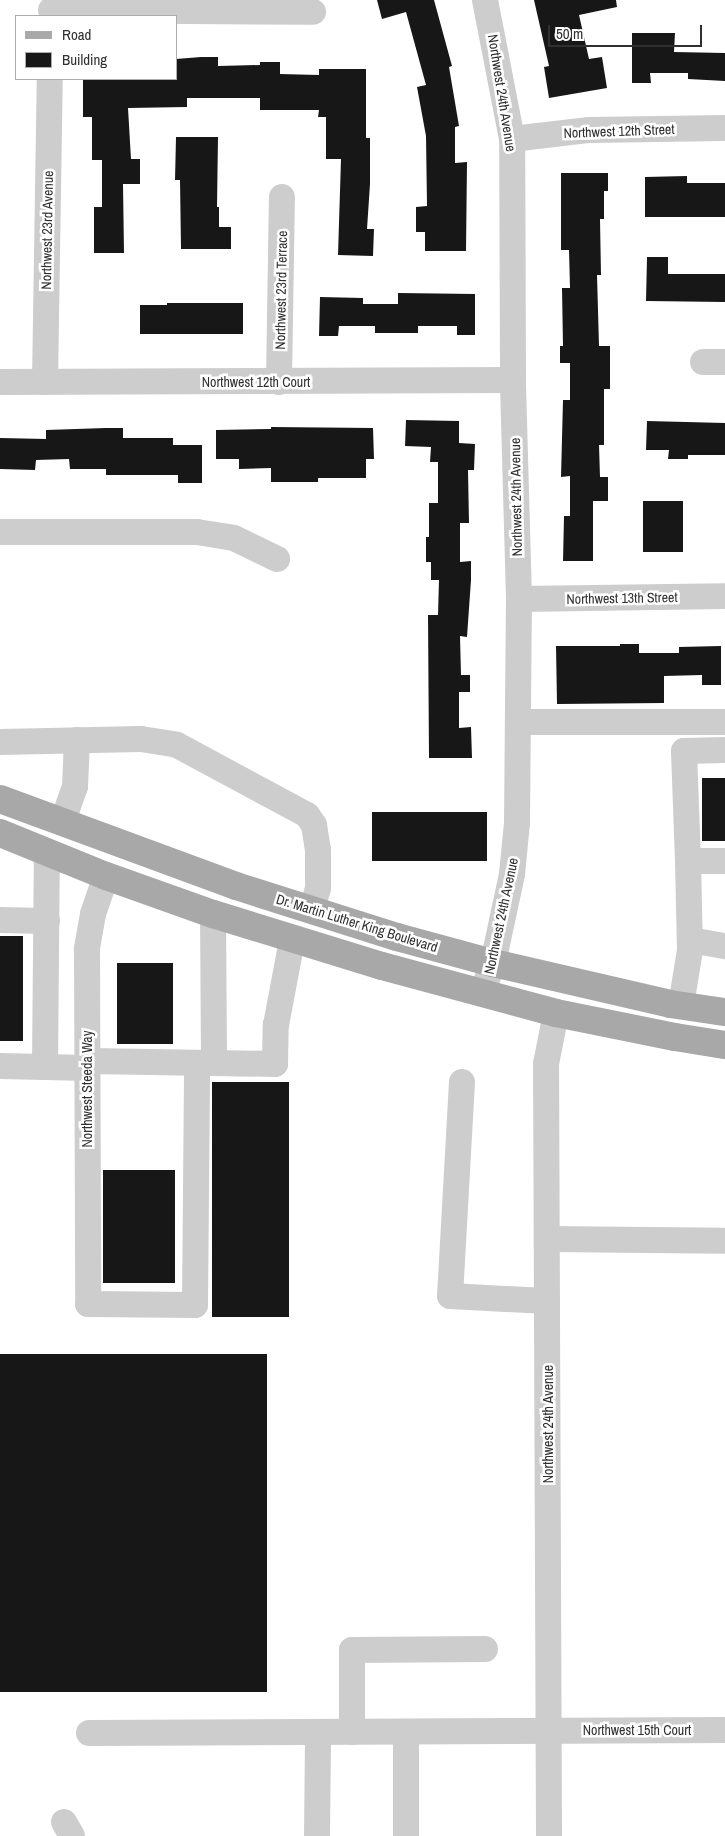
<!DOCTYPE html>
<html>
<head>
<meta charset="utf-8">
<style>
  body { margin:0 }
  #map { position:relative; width:725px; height:1836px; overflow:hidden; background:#fff; font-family:"Archivo Narrow",sans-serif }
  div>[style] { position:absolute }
  .building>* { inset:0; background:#171717; transform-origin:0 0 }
  .minor>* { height:26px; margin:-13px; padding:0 13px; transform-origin:13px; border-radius:13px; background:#cdcdcd }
  .major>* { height:28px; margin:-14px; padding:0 14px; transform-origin:14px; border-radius:14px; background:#a8a8a8 }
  span { translate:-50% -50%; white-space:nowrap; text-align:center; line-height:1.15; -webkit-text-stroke:5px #fff; paint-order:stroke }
  .street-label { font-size:14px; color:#303030 }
  .legend { position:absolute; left:15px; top:15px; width:162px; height:65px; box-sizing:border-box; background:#fff; border:1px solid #acacac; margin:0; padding:6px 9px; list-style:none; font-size:15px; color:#303030 }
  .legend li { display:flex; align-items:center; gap:10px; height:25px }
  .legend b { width:25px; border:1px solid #acacac }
  .scale { position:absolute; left:548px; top:25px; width:154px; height:22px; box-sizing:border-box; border:2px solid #303030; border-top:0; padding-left:6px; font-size:15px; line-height:18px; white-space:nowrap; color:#303030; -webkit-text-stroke:4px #fff; paint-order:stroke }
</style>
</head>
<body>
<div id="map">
  <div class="building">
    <div style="clip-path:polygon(377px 0,434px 0,452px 66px,449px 67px,459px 126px,455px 127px,455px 163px,467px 162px,466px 251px,425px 251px,425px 232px,416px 232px,416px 207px,427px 206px,426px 136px,417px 87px,426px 85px,406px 12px,382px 19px)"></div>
    <div style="clip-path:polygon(534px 0,616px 0,617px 7px,579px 15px,589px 59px,602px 57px,607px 88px,549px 98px,544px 67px,549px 66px)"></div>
    <div style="clip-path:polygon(632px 33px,675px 33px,674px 52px,725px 53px,725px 81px,688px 79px,688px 73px,650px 73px,651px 83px,632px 83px)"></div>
    <div style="clip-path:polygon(201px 57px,218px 57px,218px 66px,260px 65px,260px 62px,280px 62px,280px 74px,319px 75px,319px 69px,366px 69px,366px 138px,370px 138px,370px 184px,367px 229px,374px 229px,373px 256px,338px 255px,341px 159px,326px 159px,326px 117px,318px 117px,319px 110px,260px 110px,260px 98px,187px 98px,187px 107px,128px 108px,131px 159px,140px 159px,140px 184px,123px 184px,124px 253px,94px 253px,94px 207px,102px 207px,102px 160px,92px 160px,92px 117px,83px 117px,83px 79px,176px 79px,176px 59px)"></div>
    <div style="clip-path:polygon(176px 137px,218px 137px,217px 207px,219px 207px,219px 227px,231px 227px,231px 249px,181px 249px,180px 180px,175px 180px)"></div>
    <div style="clip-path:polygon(561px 173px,608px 173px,608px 191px,604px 191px,604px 219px,600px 219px,601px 275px,597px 275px,599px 346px,610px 346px,610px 389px,604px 389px,604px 445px,599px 445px,600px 477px,608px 477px,608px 501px,593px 501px,593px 561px,563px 561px,564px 516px,570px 516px,570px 476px,561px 477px,563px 400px,570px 400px,570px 363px,560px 363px,560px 346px,563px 346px,562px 288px,570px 288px,569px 250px,561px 250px)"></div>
    <div style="clip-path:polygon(687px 176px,687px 183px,725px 183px,725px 217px,645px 217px,645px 177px)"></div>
    <div style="clip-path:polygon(647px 257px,668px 257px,668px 274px,725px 274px,725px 302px,646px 301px)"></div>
    <div style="clip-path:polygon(398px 293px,475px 294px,475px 335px,457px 335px,457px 326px,418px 326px,418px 333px,375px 333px,375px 326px,339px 326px,338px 336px,319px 336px,320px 297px,363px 298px,363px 304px,398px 304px)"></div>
    <div style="clip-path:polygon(167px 303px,243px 303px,243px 334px,140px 334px,140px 305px,167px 305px)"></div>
    <div style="clip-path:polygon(406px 420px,459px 421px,459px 443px,475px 444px,474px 470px,468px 470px,469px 523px,460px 523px,460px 562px,471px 561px,471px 580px,467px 637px,460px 636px,461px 675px,470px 675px,470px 692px,459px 692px,459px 728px,471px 727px,472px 758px,429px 758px,428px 615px,438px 615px,439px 580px,431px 580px,431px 562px,426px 562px,426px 537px,429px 537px,429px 503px,438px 503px,438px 462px,430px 462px,431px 447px,405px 446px)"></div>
    <div style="clip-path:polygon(647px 421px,725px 423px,725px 455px,688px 455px,688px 459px,668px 459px,669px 450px,646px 450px)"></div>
    <div style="clip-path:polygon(271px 427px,373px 428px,374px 459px,366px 459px,366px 478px,318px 478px,318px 482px,271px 482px,271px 468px,239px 469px,239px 459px,216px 459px,216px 430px,271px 429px)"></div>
    <div style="clip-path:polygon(106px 428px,123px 428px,123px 438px,173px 438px,173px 445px,202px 445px,202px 483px,178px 483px,178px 475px,106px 475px,106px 469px,70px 469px,69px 459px,36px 460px,35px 470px,0 469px,0 438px,46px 439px,46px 430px)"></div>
    <div style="left:643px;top:501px;width:40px;height:51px"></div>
    <div style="clip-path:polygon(620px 644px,639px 644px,639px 653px,679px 653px,679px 647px,721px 646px,721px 685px,702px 685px,702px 675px,664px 676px,664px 703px,557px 704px,556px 646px,620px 646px)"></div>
    <div style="left:702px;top:778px;width:23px;height:63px"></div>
    <div style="left:372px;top:812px;width:115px;height:49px"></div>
    <div style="left:0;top:936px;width:23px;height:105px"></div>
    <div style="left:117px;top:963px;width:56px;height:81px"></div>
    <div style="left:212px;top:1082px;width:77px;height:235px"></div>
    <div style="left:103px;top:1170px;width:72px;height:113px"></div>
    <div style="left:267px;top:1354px;width:338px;height:267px;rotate:90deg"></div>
  </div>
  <div class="minor">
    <div style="left:51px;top:10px;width:262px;rotate:0.4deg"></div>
    <div style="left:512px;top:139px;width:78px;rotate:-6.7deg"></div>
    <div style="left:589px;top:130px;width:136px;rotate:-0.8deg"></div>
    <div style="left:703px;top:362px;width:22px"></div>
    <div style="left:0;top:382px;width:513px;rotate:-0.22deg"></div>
    <div style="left:45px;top:382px;width:303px;rotate:-89.1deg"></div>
    <div style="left:279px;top:382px;width:185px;rotate:-89.1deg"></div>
    <div style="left:0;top:532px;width:197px"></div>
    <div style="left:197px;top:532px;width:37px;rotate:9deg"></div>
    <div style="left:234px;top:538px;width:48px;rotate:26deg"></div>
    <div style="left:519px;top:599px;width:206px;rotate:-0.8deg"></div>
    <div style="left:518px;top:722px;width:207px"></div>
    <div style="left:0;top:742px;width:141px;rotate:-1.2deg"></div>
    <div style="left:141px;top:739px;width:36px;rotate:9deg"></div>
    <div style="left:177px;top:745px;width:148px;rotate:28.3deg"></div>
    <div style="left:307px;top:815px;width:12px;rotate:55deg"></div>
    <div style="left:314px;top:825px;width:25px;rotate:81deg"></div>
    <div style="left:318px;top:850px;width:38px;rotate:90deg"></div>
    <div style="left:318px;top:888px;width:23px;rotate:105deg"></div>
    <div style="left:63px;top:821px;width:36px;rotate:-71deg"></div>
    <div style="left:75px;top:787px;width:47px;rotate:-87.6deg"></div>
    <div style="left:688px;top:861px;width:110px;rotate:-92.1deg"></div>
    <div style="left:684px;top:751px;width:41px;rotate:-1.4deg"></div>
    <div style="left:106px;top:876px;width:40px;rotate:108.9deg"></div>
    <div style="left:93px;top:914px;width:36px;rotate:100deg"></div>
    <div style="left:87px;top:949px;width:355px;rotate:89.8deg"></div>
    <div style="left:88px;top:1304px;width:107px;rotate:0.5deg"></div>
    <div style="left:195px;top:1305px;width:242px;rotate:-89.5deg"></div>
    <div style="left:213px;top:914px;width:149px;rotate:89.6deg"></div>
    <div style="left:0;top:920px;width:47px;rotate:1.2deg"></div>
    <div style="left:690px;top:940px;width:36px;rotate:10deg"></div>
    <div style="left:482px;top:993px;width:32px;rotate:-70deg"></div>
    <div style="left:493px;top:963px;width:91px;rotate:-77.9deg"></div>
    <div style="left:512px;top:874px;width:51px;rotate:-84.4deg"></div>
    <div style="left:517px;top:823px;width:224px;rotate:-89.5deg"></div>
    <div style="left:519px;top:599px;width:219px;rotate:-91.6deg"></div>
    <div style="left:513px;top:380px;width:241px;rotate:-90.2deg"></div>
    <div style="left:512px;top:139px;width:142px;rotate:-101deg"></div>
    <div style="left:681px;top:1005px;width:56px;rotate:-80.7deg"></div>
    <div style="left:690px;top:950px;width:89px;rotate:-91.3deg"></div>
    <div style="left:688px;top:861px;width:37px"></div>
    <div style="left:88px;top:1061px;width:187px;rotate:0.9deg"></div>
    <div style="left:275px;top:1064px;width:39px;rotate:-89deg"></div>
    <div style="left:276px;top:1025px;width:86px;rotate:-79.3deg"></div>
    <div style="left:0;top:1066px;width:88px;rotate:1.3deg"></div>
    <div style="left:45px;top:1066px;width:213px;rotate:-89.5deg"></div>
    <div style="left:462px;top:1082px;width:214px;rotate:93.2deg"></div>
    <div style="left:450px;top:1296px;width:97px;rotate:3deg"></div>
    <div style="left:547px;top:1239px;width:178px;rotate:0.6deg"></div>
    <div style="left:352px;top:1732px;width:82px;rotate:-90deg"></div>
    <div style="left:352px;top:1650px;width:133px;rotate:-0.4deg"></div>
    <div style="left:89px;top:1733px;width:636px;rotate:-0.27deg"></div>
    <div style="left:64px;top:1822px;width:16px;rotate:60deg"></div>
    <div style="left:317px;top:1836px;width:104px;rotate:-89.4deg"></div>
    <div style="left:406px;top:1836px;width:104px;rotate:-90deg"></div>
    <div style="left:549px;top:1836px;width:772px;rotate:-90.22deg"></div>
    <div style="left:546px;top:1064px;width:52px;rotate:-78.9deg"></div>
  </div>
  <div class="major">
    <div style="left:0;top:799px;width:252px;rotate:20.2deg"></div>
    <div style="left:236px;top:886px;width:169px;rotate:17.6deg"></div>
    <div style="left:397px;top:937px;width:99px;rotate:15.2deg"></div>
    <div style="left:493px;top:963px;width:182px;rotate:13deg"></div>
    <div style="left:670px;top:1004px;width:56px;rotate:8.3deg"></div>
    <div style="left:0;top:833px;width:114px;rotate:22.1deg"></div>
    <div style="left:106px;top:876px;width:114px;rotate:19.6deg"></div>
    <div style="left:213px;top:914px;width:177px;rotate:17.1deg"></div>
    <div style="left:382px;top:966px;width:180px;rotate:15.1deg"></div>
    <div style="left:556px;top:1013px;width:121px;rotate:11.4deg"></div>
    <div style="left:675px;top:1037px;width:51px;rotate:9.1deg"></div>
  </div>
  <div class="street-label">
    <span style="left:502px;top:93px;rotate:81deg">Northwest 24th Avenue</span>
    <span style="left:619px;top:131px;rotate:-2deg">Northwest 12th Street</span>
    <span style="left:47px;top:230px;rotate:-89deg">Northwest 23rd Avenue</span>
    <span style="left:281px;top:290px;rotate:-89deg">Northwest 23rd Terrace</span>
    <span style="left:256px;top:382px">Northwest 12th Court</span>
    <span style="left:516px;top:497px;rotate:-91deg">Northwest 24th Avenue</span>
    <span style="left:622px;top:598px;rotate:-1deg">Northwest 13th Street</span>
    <span style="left:501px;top:916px;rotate:-78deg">Northwest 24th Avenue</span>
    <span style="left:357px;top:923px;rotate:17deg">Dr. Martin Luther King Boulevard</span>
    <span style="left:87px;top:1089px;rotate:-90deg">Northwest Steeda Way</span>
    <span style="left:548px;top:1424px;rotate:-90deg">Northwest 24th Avenue</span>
    <span style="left:637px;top:1730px">Northwest 15th Court</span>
  </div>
  <ul class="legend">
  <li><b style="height:6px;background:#a8a8a8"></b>Road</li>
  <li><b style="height:14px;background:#171717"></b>Building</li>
  </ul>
  <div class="scale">50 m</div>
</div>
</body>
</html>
